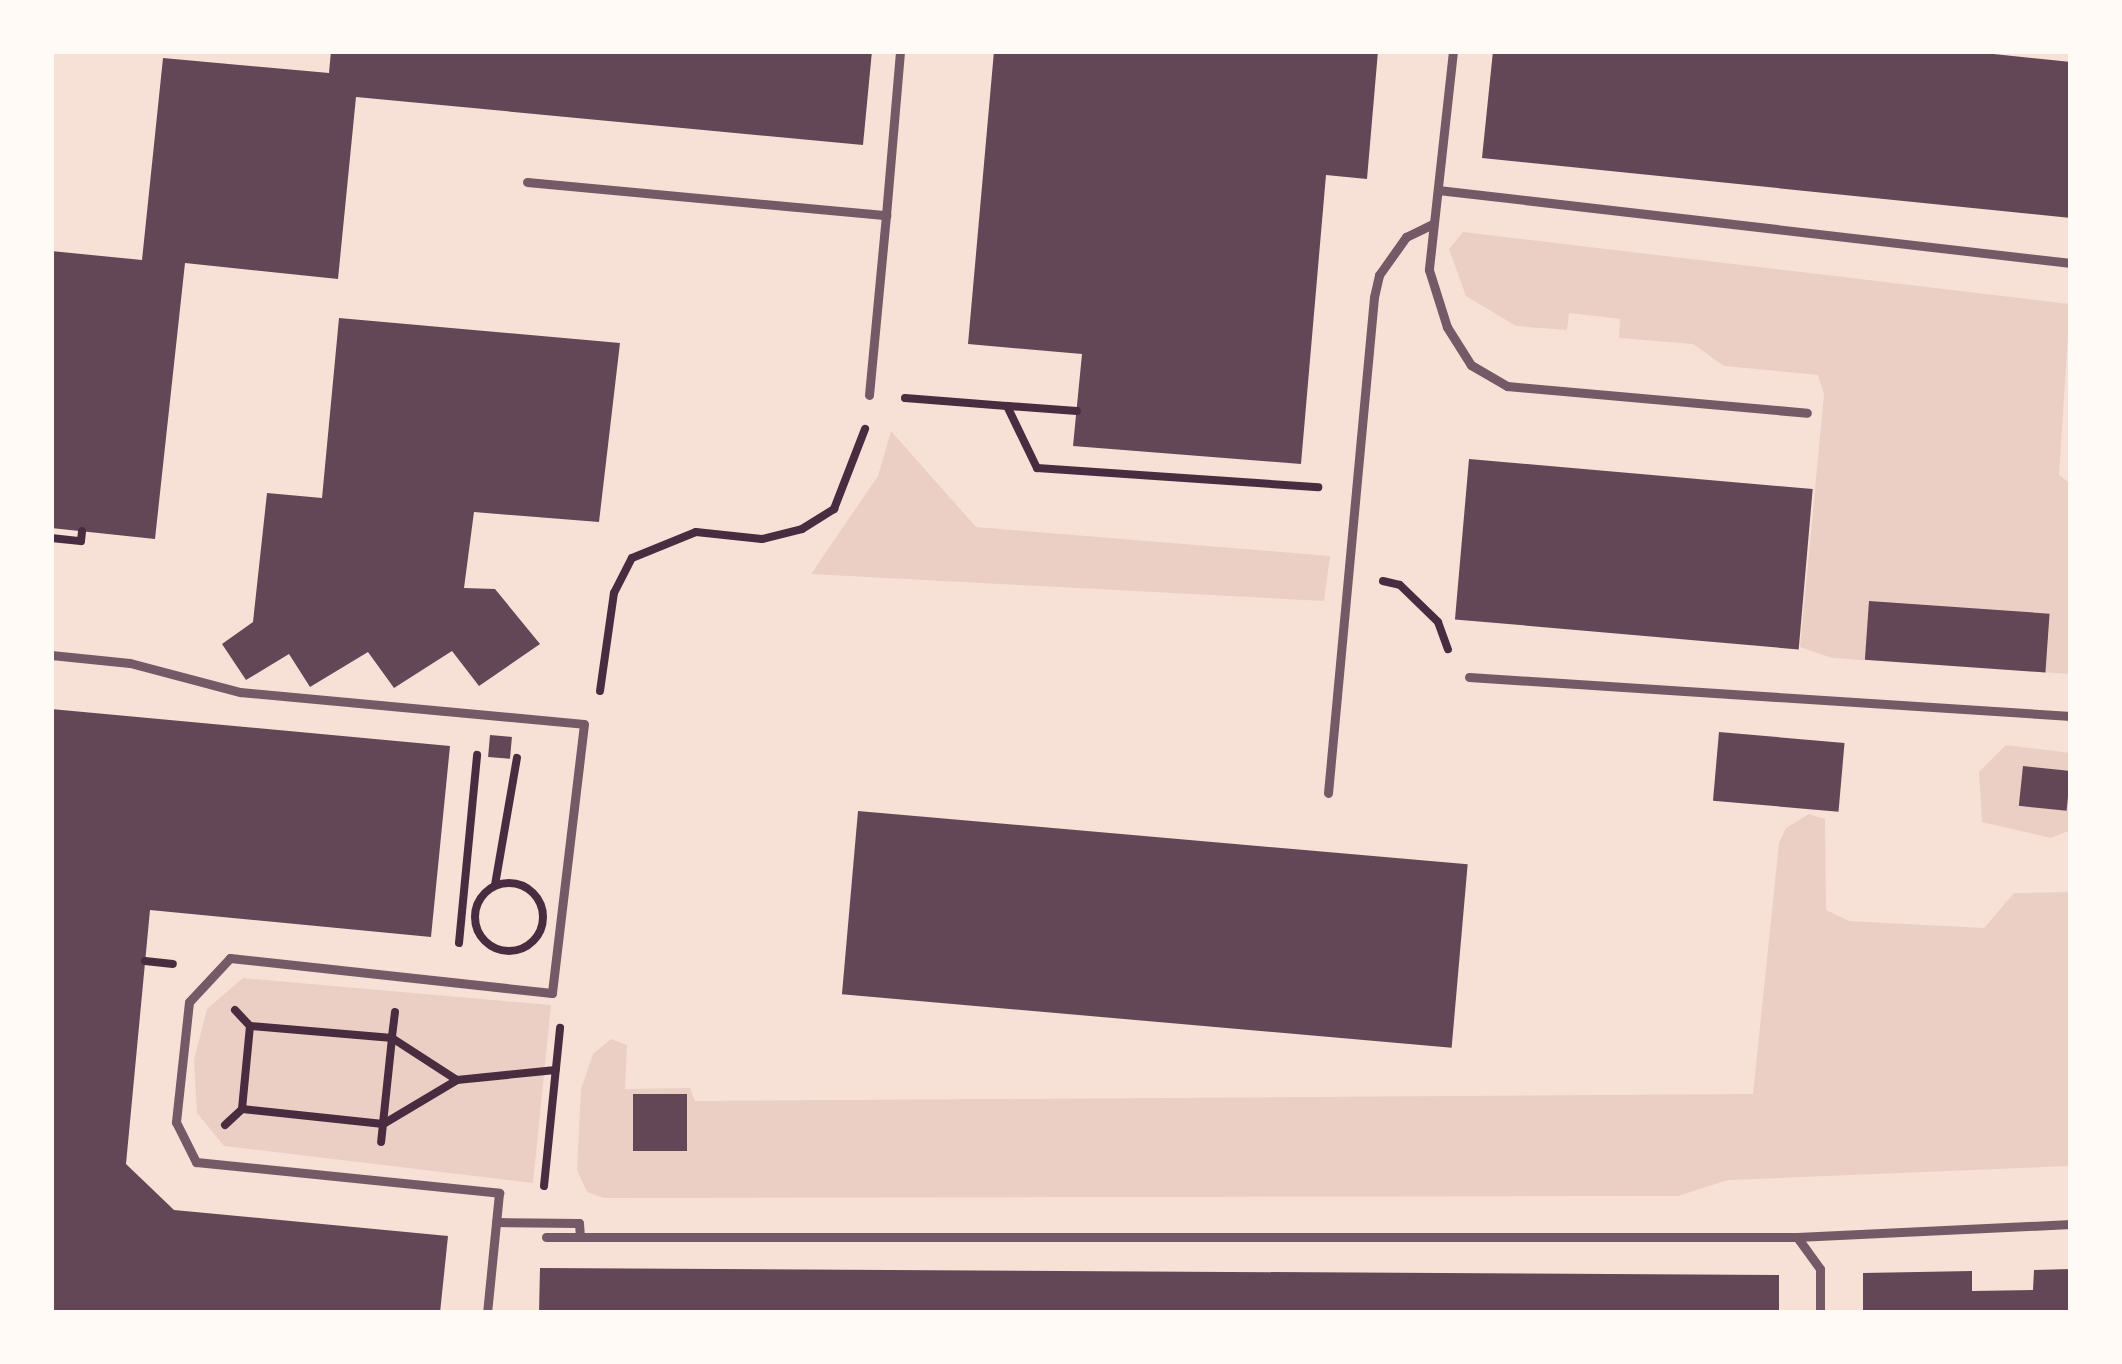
<!DOCTYPE html>
<html>
<head>
<meta charset="utf-8">
<style>
  body { margin:0 }
  #map { position:relative; width:2122px; height:1364px; overflow:hidden; background:#f7e1d7; font-family:"Times New Roman",serif }
  div>[style] { position:absolute }
  .green>* { inset:0; background:#ebcfc5 }
  .building>* { inset:0; background:#644757; transform-origin:0 0 }
  .path>* { height:8px; margin:-4px; padding:0 4px; transform-origin:4px; border-radius:4px; background:#4a2c40 }
  .path>.ring { margin:-4px; padding:0; box-sizing:content-box; background:none; border:8px solid #4a2c40; border-radius:50% }
  .service>* { height:9px; margin:-4.5px; padding:0 4.5px; transform-origin:4.5px; border-radius:4.5px; background:#755966 }
  span { translate:-50% -50%; white-space:nowrap; text-align:center; line-height:1.15; -webkit-text-stroke:12px #fffaf5; paint-order:stroke }
  .frame { position:absolute; inset:0; border:54px solid #fffaf5; pointer-events:none }
</style>
</head>
<body>
<div id="map">
  <div class="green">
    <div style="clip-path:polygon(1463px 232px,2070px 304px,2059px 475px,2071px 484px,2071px 674px,1832px 658px,1800px 647px,1824px 394px,1818px 375px,1724px 366px,1693px 344px,1619px 338px,1620px 319px,1569px 313px,1567px 330px,1516px 326px,1466px 296px,1449px 249px)"></div>
    <div style="clip-path:polygon(891px 431px,976px 527px,1330px 556px,1324px 601px,811px 574px,878px 476px)"></div>
    <div style="clip-path:polygon(2006px 745px,2071px 753px,2071px 830px,2051px 838px,1982px 822px,1979px 772px)"></div>
    <div style="clip-path:polygon(1809px 814px,1825px 819px,1826px 910px,1849px 921px,1984px 928px,2014px 893px,2071px 892px,2071px 1166px,1728px 1180px,1678px 1196px,604px 1198px,587px 1192px,577px 1170px,581px 1089px,593px 1054px,611px 1039px,627px 1045px,625px 1089px,690px 1088px,695px 1101px,1753px 1094px,1779px 843px,1786px 828px)"></div>
    <div style="clip-path:polygon(243px 978px,551px 1005px,533px 1183px,224px 1146px,197px 1113px,194px 1060px,207px 1009px)"></div>
  </div>
  <div class="building">
    <div style="clip-path:polygon(331px 51px,872px 51px,863px 145px,356px 97px,338px 279px,185px 263px,155px 539px,51px 528px,51px 251px,142px 260px,163px 58px,329px 73px)"></div>
    <div style="clip-path:polygon(994px 51px,1378px 51px,1367px 179px,1326px 175px,1301px 464px,1073px 446px,1082px 354px,968px 344px)"></div>
    <div style="clip-path:polygon(1493px 51px,1965px 51px,2071px 62px,2071px 218px,1482px 158px)"></div>
    <div style="clip-path:polygon(339px 318px,620px 343px,599px 522px,474px 512px,464px 588px,495px 589px,540px 644px,479px 686px,452px 651px,394px 688px,368px 652px,310px 687px,289px 654px,246px 680px,222px 644px,253px 622px,267px 493px,322px 498px)"></div>
    <div style="left:1469px;top:459px;width:345px;height:161px;rotate:5deg"></div>
    <div style="left:1869px;top:601px;width:181px;height:59px;rotate:4deg"></div>
    <div style="clip-path:polygon(51px 709px,450px 746px,431px 937px,150px 910px,126px 1164px,174px 1210px,448px 1236px,440px 1313px,51px 1313px)"></div>
    <div style="left:1719px;top:732px;width:126px;height:69px;rotate:5deg"></div>
    <div style="left:490px;top:735px;width:22px;height:22px;rotate:5deg"></div>
    <div style="left:2023px;top:766px;width:48px;height:40px;rotate:6deg"></div>
    <div style="left:858px;top:811px;width:612px;height:184px;rotate:5deg"></div>
    <div style="left:633px;top:1094px;width:54px;height:57px"></div>
    <div style="clip-path:polygon(540px 1268px,1779px 1275px,1779px 1313px,539px 1313px)"></div>
    <div style="clip-path:polygon(2071px 1269px,2071px 1313px,1863px 1313px,1863px 1273px,1972px 1271px,1972px 1291px,2033px 1290px,2034px 1270px)"></div>
  </div>
  <div class="path">
    <div style="left:905px;top:398px;width:102px;rotate:4.5deg"></div>
    <div style="left:1007px;top:406px;width:69px;rotate:64.2deg"></div>
    <div style="left:1037px;top:468px;width:282px;rotate:3.9deg"></div>
    <div style="left:1009px;top:406px;width:68px;rotate:4.2deg"></div>
    <div style="left:51px;top:538px;width:30px;rotate:6deg"></div>
    <div style="left:81px;top:541px;width:10px;rotate:-84deg"></div>
    <div style="left:1383px;top:581px;width:17px;rotate:13deg"></div>
    <div style="left:1400px;top:585px;width:53px;rotate:44.2deg"></div>
    <div style="left:1438px;top:622px;width:29px;rotate:70deg"></div>
    <div style="left:600px;top:691px;width:99px;rotate:-81.9deg"></div>
    <div style="left:614px;top:593px;width:39px;rotate:-63deg"></div>
    <div style="left:632px;top:558px;width:69px;rotate:-22.1deg"></div>
    <div style="left:696px;top:532px;width:66px;rotate:6.1deg"></div>
    <div style="left:762px;top:539px;width:41px;rotate:-14deg"></div>
    <div style="left:802px;top:529px;width:38px;rotate:-32deg"></div>
    <div style="left:834px;top:509px;width:86px;rotate:-68.8deg"></div>
    <div class="ring" style="left:475px;top:883px;width:60px;height:60px"></div>
    <div style="left:495px;top:885px;width:129px;rotate:-80.2deg"></div>
    <div style="left:459px;top:943px;width:189px;rotate:-84.5deg"></div>
    <div style="left:145px;top:961px;width:28px;rotate:6deg"></div>
    <div style="left:235px;top:1010px;width:22px;rotate:47deg"></div>
    <div style="left:250px;top:1026px;width:143px;rotate:4.8deg"></div>
    <div style="left:392px;top:1038px;width:86px;rotate:96deg"></div>
    <div style="left:395px;top:1012px;width:26px;rotate:97deg"></div>
    <div style="left:392px;top:1038px;width:77px;rotate:32.9deg"></div>
    <div style="left:457px;top:1080px;width:99px;rotate:-5.8deg"></div>
    <div style="left:242px;top:1109px;width:142px;rotate:6.1deg"></div>
    <div style="left:383px;top:1124px;width:18px;rotate:96deg"></div>
    <div style="left:385px;top:1123px;width:84px;rotate:-30.8deg"></div>
    <div style="left:225px;top:1125px;width:23px;rotate:-43deg"></div>
    <div style="left:242px;top:1109px;width:83px;rotate:-84.5deg"></div>
    <div style="left:544px;top:1186px;width:159px;rotate:-84.2deg"></div>
  </div>
  <div class="service">
    <div style="left:1453px;top:51px;width:220px;rotate:96.3deg"></div>
    <div style="left:1429px;top:270px;width:60px;rotate:72.5deg"></div>
    <div style="left:1447px;top:327px;width:45px;rotate:57.7deg"></div>
    <div style="left:1471px;top:365px;width:42px;rotate:30.3deg"></div>
    <div style="left:1507px;top:386px;width:301px;rotate:5.1deg"></div>
    <div style="left:527px;top:182px;width:361px;rotate:5.3deg"></div>
    <div style="left:886px;top:215px;width:165px;rotate:-85.1deg"></div>
    <div style="left:1438px;top:190px;width:637px;rotate:6.58deg"></div>
    <div style="left:869px;top:395px;width:181px;rotate:-84.6deg"></div>
    <div style="left:51px;top:655px;width:79px;rotate:5.8deg"></div>
    <div style="left:130px;top:663px;width:114px;rotate:14.8deg"></div>
    <div style="left:240px;top:692px;width:345px;rotate:5.3deg"></div>
    <div style="left:584px;top:724px;width:271px;rotate:96.8deg"></div>
    <div style="left:552px;top:993px;width:324px;rotate:-173.8deg"></div>
    <div style="left:230px;top:958px;width:60px;rotate:133deg"></div>
    <div style="left:189px;top:1002px;width:121px;rotate:96.2deg"></div>
    <div style="left:176px;top:1122px;width:45px;rotate:63.4deg"></div>
    <div style="left:196px;top:1162px;width:305px;rotate:5.8deg"></div>
    <div style="left:499px;top:1193px;width:121px;rotate:95.7deg"></div>
    <div style="left:1469px;top:677px;width:603px;rotate:3.71deg"></div>
    <div style="left:1328px;top:793px;width:498px;rotate:-84.7deg"></div>
    <div style="left:1374px;top:297px;width:23px;rotate:-77deg"></div>
    <div style="left:1379px;top:275px;width:47px;rotate:-54.6deg"></div>
    <div style="left:1406px;top:237px;width:30px;rotate:-26deg"></div>
    <div style="left:496px;top:1222px;width:83px;rotate:0.7deg"></div>
    <div style="left:579px;top:1223px;width:14px;rotate:86deg"></div>
    <div style="left:546px;top:1237px;width:1251px"></div>
    <div style="left:1797px;top:1237px;width:39px;rotate:54deg"></div>
    <div style="left:1820px;top:1269px;width:44px;rotate:90deg"></div>
    <div style="left:1797px;top:1237px;width:274px;rotate:-2.7deg"></div>
  </div>
  <div class="frame"></div>
</div>
</body>
</html>
